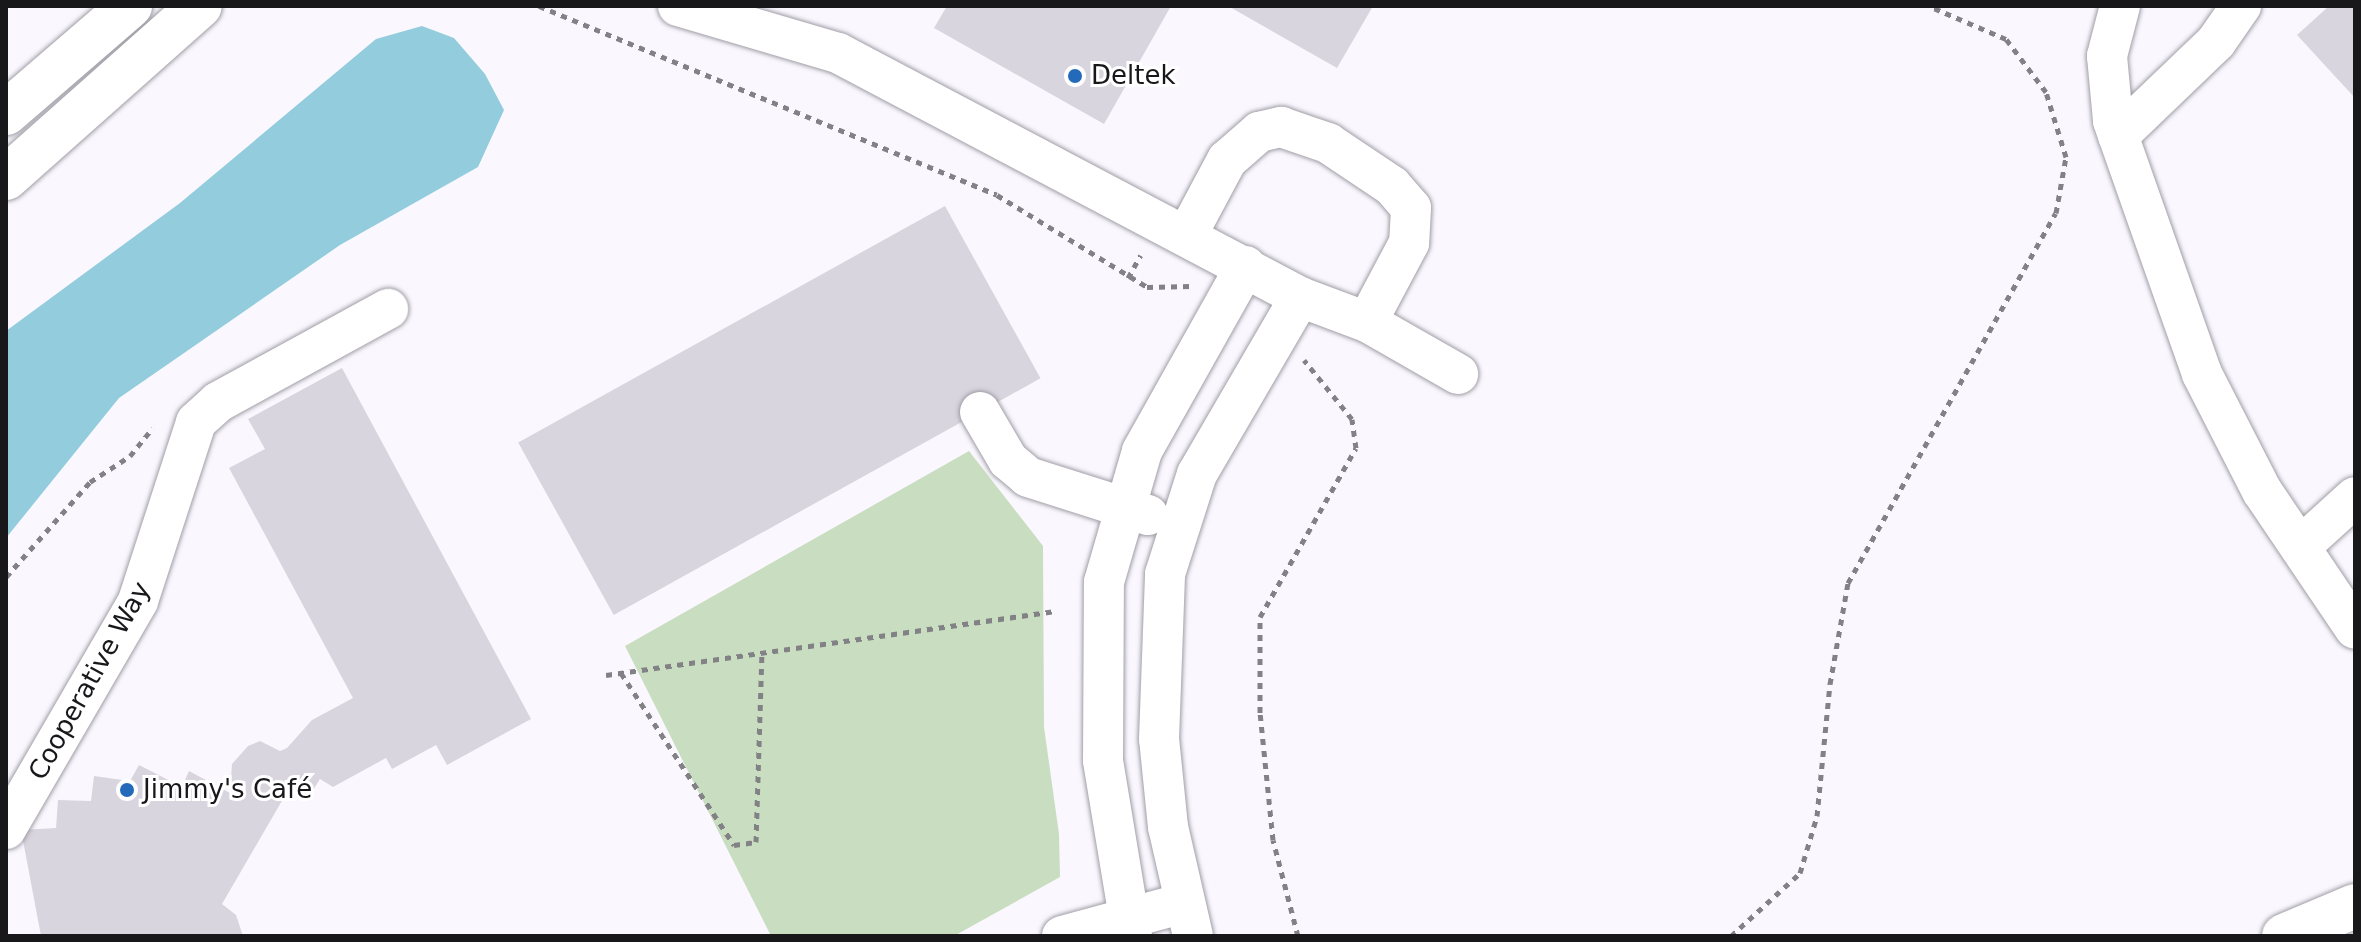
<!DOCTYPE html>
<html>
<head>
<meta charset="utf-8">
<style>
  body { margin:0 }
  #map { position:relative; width:2361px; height:942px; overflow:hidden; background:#faf8fe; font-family:"DejaVu Sans",sans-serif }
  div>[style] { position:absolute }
  .green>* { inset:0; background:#c9ddc0 }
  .water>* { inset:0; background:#93ccdc }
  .building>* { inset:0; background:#d8d5df; transform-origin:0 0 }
  .path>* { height:5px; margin-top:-2.5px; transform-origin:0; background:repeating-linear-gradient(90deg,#828185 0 6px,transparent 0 12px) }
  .roads { filter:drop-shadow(0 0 2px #a09da6) drop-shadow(0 0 2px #a09da6) }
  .minor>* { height:40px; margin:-20px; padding:0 20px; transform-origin:20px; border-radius:20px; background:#fff }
  .major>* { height:44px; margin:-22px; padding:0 22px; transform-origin:22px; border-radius:22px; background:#fff }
  .highway>* { height:44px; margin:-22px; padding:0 22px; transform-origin:22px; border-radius:22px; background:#fff }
  .dots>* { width:22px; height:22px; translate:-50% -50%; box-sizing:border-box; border:4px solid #fff; border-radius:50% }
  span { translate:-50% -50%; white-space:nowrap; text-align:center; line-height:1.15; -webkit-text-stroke:6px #fff; paint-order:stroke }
  .poi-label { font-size:26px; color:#18171a }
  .left { translate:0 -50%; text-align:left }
  .street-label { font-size:26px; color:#18171a }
  .frame { position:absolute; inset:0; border:8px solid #18171a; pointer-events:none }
</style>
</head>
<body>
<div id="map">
  <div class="green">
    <div style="clip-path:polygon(969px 451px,1043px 546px,1044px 727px,1059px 834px,1060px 877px,954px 936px,771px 936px,625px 646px)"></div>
  </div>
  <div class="water">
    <div style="clip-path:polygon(422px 26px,454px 38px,485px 74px,504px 110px,478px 167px,340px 245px,119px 398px,6px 538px,6px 331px,180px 203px,376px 39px)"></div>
  </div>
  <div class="building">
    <div style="clip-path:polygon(947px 6px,1171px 6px,1104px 124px,934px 28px)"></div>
    <div style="clip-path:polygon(1228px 6px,1373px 6px,1337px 68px)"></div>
    <div style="clip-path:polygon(2329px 6px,2355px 6px,2355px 98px,2297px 35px)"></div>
    <div style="left:945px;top:206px;width:197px;height:488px;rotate:61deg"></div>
    <div style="clip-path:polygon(342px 368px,531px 719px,447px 765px,436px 745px,392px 769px,386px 758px,333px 787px,320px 779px,308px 798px,290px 787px,222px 904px,236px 915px,243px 936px,41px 936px,21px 830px,56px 828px,58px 800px,91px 801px,94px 776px,130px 781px,139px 765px,182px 787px,189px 771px,230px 793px,232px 764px,248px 746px,260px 741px,280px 751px,287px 748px,312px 720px,353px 698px,229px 468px,265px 449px,248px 419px)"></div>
  </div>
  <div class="path">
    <div style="left:539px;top:6px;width:495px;rotate:22.4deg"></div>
    <div style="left:997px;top:195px;width:176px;rotate:31.5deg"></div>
    <div style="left:1147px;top:287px;width:44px;rotate:-1.3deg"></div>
    <div style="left:1128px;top:278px;width:26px;rotate:-61deg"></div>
    <div style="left:6px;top:577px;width:127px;rotate:-48.5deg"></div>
    <div style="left:90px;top:482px;width:48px;rotate:-33deg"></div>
    <div style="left:130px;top:456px;width:36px;rotate:-51deg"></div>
    <div style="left:621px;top:673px;width:206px;rotate:56.7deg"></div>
    <div style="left:734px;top:845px;width:22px;rotate:-8deg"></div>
    <div style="left:756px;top:842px;width:189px;rotate:-88.2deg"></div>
    <div style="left:606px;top:675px;width:454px;rotate:-8.1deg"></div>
    <div style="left:1298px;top:936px;width:99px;rotate:-104.6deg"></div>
    <div style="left:1273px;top:840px;width:128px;rotate:-95.8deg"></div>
    <div style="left:1260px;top:713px;width:96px;rotate:-90deg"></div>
    <div style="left:1260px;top:617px;width:194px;rotate:-60.4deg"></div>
    <div style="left:1356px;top:448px;width:29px;rotate:-98deg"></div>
    <div style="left:1352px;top:419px;width:76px;rotate:-129.1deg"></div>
    <div style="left:1731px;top:936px;width:93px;rotate:-42.4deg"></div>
    <div style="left:1800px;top:873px;width:59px;rotate:-73.4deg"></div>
    <div style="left:1817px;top:816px;width:133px;rotate:-84.4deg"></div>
    <div style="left:1830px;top:684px;width:103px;rotate:-79.9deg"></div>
    <div style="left:1848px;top:583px;width:424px;rotate:-60.7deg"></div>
    <div style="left:2056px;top:213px;width:57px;rotate:-79.9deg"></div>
    <div style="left:2066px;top:157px;width:68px;rotate:-107.1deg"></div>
    <div style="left:2046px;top:92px;width:66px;rotate:-127deg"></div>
    <div style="left:2006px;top:39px;width:84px;rotate:-156.8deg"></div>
  </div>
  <div class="roads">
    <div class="minor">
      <div style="left:678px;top:6px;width:167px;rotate:16.4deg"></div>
      <div style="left:838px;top:53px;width:522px;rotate:27.84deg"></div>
      <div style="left:1300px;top:297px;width:72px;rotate:20.5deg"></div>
      <div style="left:1367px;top:322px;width:105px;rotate:29.7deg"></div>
      <div style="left:2120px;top:6px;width:52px;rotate:104.6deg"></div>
      <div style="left:2107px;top:56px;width:65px;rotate:84.7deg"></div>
      <div style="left:2113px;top:121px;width:268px;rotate:70.6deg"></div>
      <div style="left:2202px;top:374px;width:131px;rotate:62.9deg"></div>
      <div style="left:2262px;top:491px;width:166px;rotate:56deg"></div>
      <div style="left:2118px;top:136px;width:136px;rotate:-43.8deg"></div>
      <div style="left:2216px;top:42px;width:44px;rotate:-55.2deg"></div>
      <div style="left:1188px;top:233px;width:83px;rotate:-61.9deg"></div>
      <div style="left:1227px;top:160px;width:43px;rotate:-41.2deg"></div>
      <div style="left:1259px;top:132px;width:23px;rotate:-13deg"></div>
      <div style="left:1281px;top:127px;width:50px;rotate:18.8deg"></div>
      <div style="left:1328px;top:143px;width:77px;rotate:33.9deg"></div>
      <div style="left:1392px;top:186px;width:29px;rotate:49deg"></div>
      <div style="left:1411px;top:208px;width:35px;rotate:93deg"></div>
      <div style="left:1409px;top:243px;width:89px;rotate:118deg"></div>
      <div style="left:980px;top:412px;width:56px;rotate:59.7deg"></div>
      <div style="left:1008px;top:460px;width:26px;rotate:40deg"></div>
      <div style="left:1028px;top:477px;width:126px;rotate:17.6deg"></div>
      <div style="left:2300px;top:547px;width:74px;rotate:-42.3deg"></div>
      <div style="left:6px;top:829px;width:263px;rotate:-59.9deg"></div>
      <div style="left:138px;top:601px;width:188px;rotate:-72deg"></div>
      <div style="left:196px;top:422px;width:30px;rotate:-42deg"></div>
      <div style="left:218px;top:402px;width:194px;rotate:-28.7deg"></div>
      <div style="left:1062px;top:936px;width:126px;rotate:-15.1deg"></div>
      <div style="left:1132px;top:936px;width:178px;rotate:-99.4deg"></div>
      <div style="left:1103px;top:760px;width:178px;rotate:-89.7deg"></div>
      <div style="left:1104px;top:582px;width:136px;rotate:-73.8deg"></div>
      <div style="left:1142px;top:451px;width:212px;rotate:-60.7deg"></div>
      <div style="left:1193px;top:936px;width:112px;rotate:-102.9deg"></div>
      <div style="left:1168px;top:827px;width:88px;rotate:-95.8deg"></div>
      <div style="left:1159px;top:739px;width:165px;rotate:-87.9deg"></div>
      <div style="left:1165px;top:574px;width:105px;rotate:-72.3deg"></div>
      <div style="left:1197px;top:474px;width:205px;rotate:-59.8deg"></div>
    </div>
    <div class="major">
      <div style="left:2284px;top:936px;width:77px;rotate:-22.9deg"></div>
    </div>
    <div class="highway">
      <div style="left:6px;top:113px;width:164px;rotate:-40.8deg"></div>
      <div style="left:6px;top:178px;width:259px;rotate:-41.6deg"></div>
    </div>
  </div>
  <div class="dots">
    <div style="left:1075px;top:76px;background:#2469ba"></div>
    <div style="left:127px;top:790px;background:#2469ba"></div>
  </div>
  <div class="poi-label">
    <span class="left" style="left:1091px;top:76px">Deltek</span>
    <span class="left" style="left:143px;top:790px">Jimmy's Café</span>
  </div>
  <div class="street-label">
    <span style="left:90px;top:681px;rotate:-61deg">Cooperative Way</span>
  </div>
  <div class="frame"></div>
</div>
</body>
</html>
